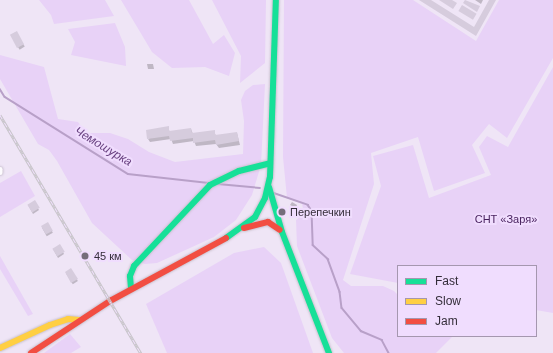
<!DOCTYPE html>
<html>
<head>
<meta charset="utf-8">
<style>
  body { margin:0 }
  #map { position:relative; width:553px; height:353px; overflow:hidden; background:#efe5f6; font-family:Arial,sans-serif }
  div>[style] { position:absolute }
  .green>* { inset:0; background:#e8d2f7 }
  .shadow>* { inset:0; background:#0003; transform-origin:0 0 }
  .stream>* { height:1.5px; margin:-0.75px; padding:0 0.75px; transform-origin:0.75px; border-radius:0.75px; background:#b8a0c8 }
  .building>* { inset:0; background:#d6ccdd; transform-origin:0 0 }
  .roads { filter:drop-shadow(0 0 1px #c8c0cd) drop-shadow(0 0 1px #c8c0cd) }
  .street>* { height:4.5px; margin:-2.25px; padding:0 2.25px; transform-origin:2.25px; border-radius:2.25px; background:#fdfbfe }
  .fast>* { height:6px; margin:-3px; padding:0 3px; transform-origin:3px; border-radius:3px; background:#16e098 }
  .slow>* { height:6px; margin:-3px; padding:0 3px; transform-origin:3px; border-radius:3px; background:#ffcf43 }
  .jam>* { height:6px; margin:-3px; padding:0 3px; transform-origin:3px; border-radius:3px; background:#f24e42 }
  .rail>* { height:3px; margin-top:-1.5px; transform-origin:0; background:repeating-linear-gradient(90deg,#f0ddfe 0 4.5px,#c7c4c9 0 9px); box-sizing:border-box; border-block:1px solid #c7c4c9 }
  .dots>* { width:11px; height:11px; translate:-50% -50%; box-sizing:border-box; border:2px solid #f0ddfe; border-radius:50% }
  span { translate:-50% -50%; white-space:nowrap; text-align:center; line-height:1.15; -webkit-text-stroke:4px #f0ddfe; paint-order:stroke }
  .poi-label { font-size:11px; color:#342d39 }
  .left { translate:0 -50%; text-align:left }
  .park-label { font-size:11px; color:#461f5c }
  .water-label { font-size:12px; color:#6a4382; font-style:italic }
  .legend { position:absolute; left:397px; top:265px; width:140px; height:72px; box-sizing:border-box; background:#f0ddfe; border:1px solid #a597af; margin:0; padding:5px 7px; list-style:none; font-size:12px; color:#342d39 }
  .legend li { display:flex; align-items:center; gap:8px; height:20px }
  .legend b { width:20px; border:1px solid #a597af }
</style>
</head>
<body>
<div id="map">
  <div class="green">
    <div style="clip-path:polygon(39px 0,105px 0,114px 16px,54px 24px,51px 15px)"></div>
    <div style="clip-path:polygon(121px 0,189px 0,213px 44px,224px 35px,235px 53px,229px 76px,205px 67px,172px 68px,152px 52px)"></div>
    <div style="clip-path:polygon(212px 0,266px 0,265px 63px,240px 83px,241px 56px)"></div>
    <div style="clip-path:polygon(284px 0,413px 0,476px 41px,499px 0,553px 0,553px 58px,507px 138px,489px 124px,472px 145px,485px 173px,434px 191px,418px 137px,371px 153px,374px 184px,343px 280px,351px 286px,383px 286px,394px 291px,398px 295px,398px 336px,453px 336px,436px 353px,344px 353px,332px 338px,297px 246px,296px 220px,304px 213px,302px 204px,287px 198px,283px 157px)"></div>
    <div style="clip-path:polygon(115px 23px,125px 47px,126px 66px,71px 55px,75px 42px,68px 29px)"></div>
    <div style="clip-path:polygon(0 55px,44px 67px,58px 119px,78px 122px,86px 133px,110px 133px,128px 139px,149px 152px,175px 162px,243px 154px,244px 121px,241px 100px,245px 91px,253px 85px,265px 84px,261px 165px,252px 195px,236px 220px,214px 237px,157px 263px,145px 264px,132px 260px,92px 223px,57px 161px,49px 150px,38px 144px,0 79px)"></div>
    <div style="clip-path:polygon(553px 67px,553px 313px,536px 310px,536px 266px,398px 266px,398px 283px,350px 274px,381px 186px,373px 156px,413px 145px,429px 198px,491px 175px,479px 147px,487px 136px,508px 147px)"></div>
    <div style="clip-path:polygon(21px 171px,35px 196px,0 217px,0 183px)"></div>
    <div style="clip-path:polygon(264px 247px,281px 263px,313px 353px,167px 353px,146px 304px,234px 253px)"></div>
    <div style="clip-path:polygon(0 256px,33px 314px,28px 316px,0 269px)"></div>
    <div style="clip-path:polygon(70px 334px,81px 347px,71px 353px,44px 353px)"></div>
  </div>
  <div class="shadow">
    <div style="clip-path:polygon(475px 0,483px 0,481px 4px)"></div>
    <div style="left:16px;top:32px;width:17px;height:6px;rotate:59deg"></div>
    <div style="clip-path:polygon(147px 64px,153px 64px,154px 69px,148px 69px)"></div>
    <div style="clip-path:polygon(168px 128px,170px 132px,191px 129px,193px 134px,214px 131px,216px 136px,237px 133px,240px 145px,219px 148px,216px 144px,196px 146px,194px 141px,173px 144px,171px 139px,150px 142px,148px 139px)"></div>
    <div style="clip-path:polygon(34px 202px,39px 210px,33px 214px,28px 205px)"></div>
    <div style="clip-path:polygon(292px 202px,297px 205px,296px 208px,290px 205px)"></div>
    <div style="left:284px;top:209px;width:6px;height:4px;rotate:72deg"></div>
    <div style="left:48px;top:224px;width:10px;height:7px;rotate:61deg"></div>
    <div style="clip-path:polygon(60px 246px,64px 254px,58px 258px,53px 249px)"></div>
    <div style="left:71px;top:270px;width:13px;height:6px;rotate:58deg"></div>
  </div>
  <div class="stream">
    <div style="left:0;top:89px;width:9px;rotate:58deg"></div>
    <div style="left:5px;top:97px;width:145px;rotate:32deg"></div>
    <div style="left:128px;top:174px;width:81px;rotate:6.3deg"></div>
    <div style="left:218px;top:184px;width:42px;rotate:5.4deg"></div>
    <div style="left:274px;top:193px;width:36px;rotate:19deg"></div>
    <div style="left:308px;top:205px;width:7px;rotate:56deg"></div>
    <div style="left:312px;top:211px;width:34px;rotate:88deg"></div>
    <div style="left:313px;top:245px;width:21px;rotate:43deg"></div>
    <div style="left:328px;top:259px;width:35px;rotate:70deg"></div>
    <div style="left:340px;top:292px;width:16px;rotate:83deg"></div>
    <div style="left:342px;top:308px;width:30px;rotate:50deg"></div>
    <div style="left:361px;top:331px;width:23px;rotate:23deg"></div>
    <div style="left:382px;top:340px;width:15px;rotate:62deg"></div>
  </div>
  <div class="building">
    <div style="clip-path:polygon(419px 0,431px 0,474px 27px,489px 0,496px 0,476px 36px)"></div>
    <div style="clip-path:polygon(439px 0,452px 0,457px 3px,453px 9px)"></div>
    <div style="clip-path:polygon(465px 0,480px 6px,477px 12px,463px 3px)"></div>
    <div style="left:462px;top:5px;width:17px;height:7px;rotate:31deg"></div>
    <div style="left:17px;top:31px;width:15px;height:8px;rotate:62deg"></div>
    <div style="clip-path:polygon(169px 126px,169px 131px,191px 128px,192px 133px,215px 130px,215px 135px,237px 132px,239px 141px,216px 145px,215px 140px,193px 143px,193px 138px,170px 141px,169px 136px,147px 139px,146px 130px)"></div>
    <div style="left:35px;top:200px;width:9px;height:9px;rotate:58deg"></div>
    <div style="left:48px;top:222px;width:10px;height:8px;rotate:61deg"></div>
    <div style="left:60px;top:244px;width:9px;height:9px;rotate:58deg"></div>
    <div style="clip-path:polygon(71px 268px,78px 279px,71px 283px,65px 272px)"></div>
  </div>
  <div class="roads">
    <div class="street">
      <div style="left:0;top:169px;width:3px;rotate:90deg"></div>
    </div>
    <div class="fast">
      <div style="left:269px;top:187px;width:47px;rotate:73.9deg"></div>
      <div style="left:282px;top:232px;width:130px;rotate:68.8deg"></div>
      <div style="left:226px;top:238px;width:36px;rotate:-36deg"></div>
      <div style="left:255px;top:217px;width:21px;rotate:-62deg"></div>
      <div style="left:265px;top:198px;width:22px;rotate:-77deg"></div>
      <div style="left:270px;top:177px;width:177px;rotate:-88.1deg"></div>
      <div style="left:131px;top:288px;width:12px;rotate:-95deg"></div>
      <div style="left:130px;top:276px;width:11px;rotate:-68deg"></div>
      <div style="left:134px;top:266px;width:111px;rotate:-46.8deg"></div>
      <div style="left:210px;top:185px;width:32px;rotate:-26deg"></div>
      <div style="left:239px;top:171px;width:32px;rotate:-14deg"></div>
    </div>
    <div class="slow">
      <div style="left:0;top:348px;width:55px;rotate:-24.7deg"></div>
      <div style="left:50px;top:325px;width:19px;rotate:-18deg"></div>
      <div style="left:68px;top:319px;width:11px;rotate:5deg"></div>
    </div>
    <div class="jam">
      <div style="left:244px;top:228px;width:25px;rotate:-14deg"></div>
      <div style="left:268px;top:222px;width:14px;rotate:34deg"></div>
      <div style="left:31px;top:353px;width:95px;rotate:-33.4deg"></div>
      <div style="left:110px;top:301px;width:132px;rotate:-28.5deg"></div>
    </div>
  </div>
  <div class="rail">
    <div style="left:0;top:115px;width:277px;rotate:59.4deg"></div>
  </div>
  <div class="dots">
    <div style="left:282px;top:212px;background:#756d7b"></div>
    <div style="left:85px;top:256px;background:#756d7b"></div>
  </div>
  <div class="poi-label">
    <span class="left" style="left:290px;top:212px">Перепечкин</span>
    <span class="left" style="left:94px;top:256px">45 км</span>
  </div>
  <div class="park-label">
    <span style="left:506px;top:219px">СНТ «Заря»</span>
  </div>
  <div class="water-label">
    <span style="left:103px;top:147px;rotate:31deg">Чемошурка</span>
  </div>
  <ul class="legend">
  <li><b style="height:5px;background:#16e098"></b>Fast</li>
  <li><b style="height:5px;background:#ffcf43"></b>Slow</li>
  <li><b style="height:5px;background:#f24e42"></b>Jam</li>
  </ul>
</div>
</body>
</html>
